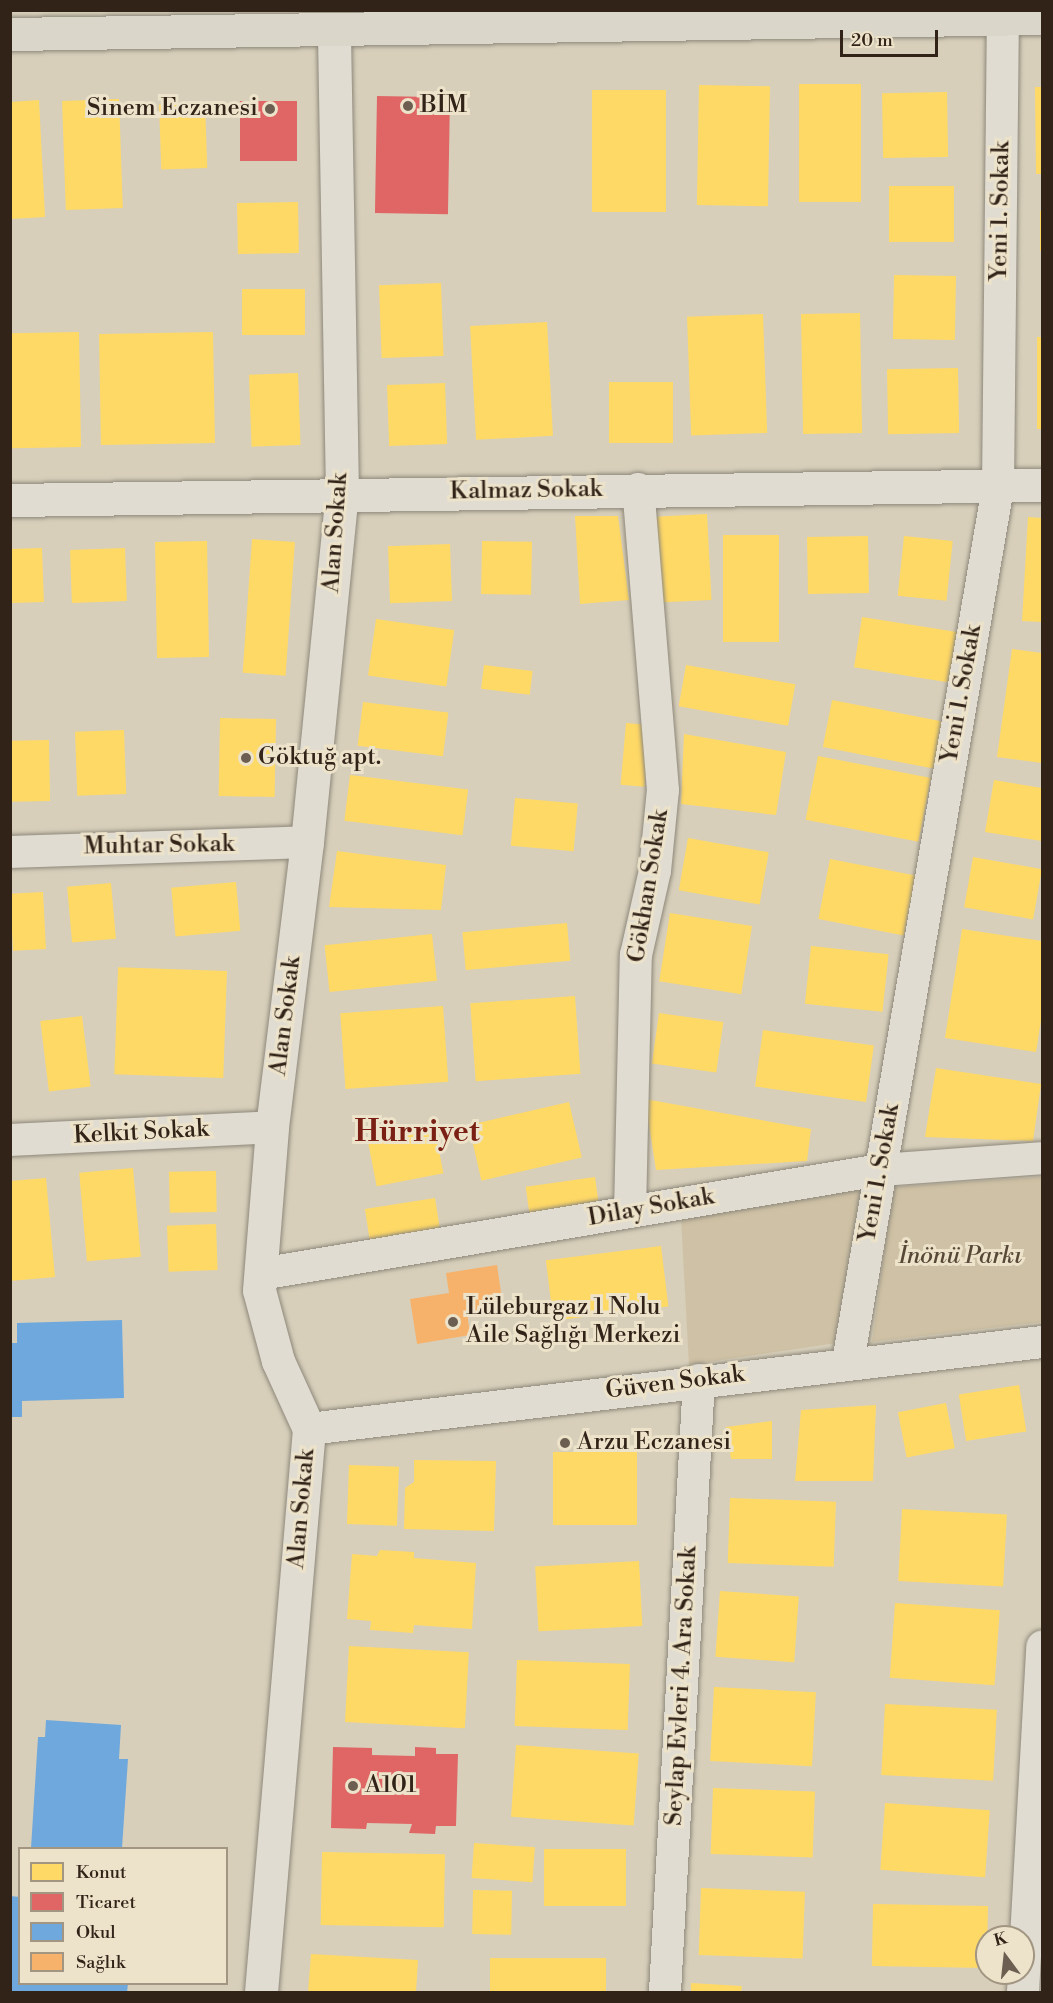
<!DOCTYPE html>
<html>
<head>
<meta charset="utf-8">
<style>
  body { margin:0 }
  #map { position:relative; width:1053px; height:2003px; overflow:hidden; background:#d7cfba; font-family:"Libre Bodoni",serif }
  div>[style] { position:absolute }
  .green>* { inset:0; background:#cec1a5 }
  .homes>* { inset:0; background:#ffd966; transform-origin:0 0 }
  .shops>* { inset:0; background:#e06666; transform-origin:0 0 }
  .schools>* { inset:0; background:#6fa8dc }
  .health>* { inset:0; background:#f6b26b }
  .roads { filter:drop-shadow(0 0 2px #8e887b) drop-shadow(0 0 2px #8e887b) }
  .street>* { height:32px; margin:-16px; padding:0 16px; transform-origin:16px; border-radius:16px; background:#e0dcd1 }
  .secondary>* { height:33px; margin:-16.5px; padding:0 16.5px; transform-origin:16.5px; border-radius:16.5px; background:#e0dcd1 }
  .highway>* { height:33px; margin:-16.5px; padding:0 16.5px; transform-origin:16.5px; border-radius:16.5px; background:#dad6c9 }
  .dots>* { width:16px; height:16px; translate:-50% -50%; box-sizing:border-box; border:3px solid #ede3ca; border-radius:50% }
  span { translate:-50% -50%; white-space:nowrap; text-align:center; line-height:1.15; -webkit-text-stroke:6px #ede3ca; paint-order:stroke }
  .poi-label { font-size:24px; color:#322318 }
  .left { translate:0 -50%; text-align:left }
  .right { translate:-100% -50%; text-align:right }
  .street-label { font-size:24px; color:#322318 }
  .park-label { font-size:24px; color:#574837; font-style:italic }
  .district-label { font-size:30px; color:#7a1f14; font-weight:700 }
  .frame { position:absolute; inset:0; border:12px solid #322318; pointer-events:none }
  .legend { position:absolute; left:18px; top:1847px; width:210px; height:138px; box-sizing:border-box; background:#ede3ca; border:2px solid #a29683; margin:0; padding:8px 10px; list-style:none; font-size:18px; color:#322318 }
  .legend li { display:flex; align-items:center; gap:12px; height:30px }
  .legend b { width:30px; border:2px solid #a29683 }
  .north { position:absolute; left:975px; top:1925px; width:60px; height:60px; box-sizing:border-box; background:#ede3ca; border:2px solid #a29683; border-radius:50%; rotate:345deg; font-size:16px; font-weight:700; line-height:24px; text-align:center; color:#322318 }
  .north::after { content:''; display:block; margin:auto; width:21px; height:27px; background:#6c5f51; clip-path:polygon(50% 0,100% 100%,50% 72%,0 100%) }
  .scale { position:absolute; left:840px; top:30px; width:98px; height:27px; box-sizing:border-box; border:3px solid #322318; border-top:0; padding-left:8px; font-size:18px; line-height:21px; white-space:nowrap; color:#322318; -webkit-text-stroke:4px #ede3ca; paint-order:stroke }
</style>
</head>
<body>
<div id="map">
  <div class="green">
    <div style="clip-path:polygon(1042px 1177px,1042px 1322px,872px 1342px,893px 1187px)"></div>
    <div style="clip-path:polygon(861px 1189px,836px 1343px,689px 1365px,681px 1217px)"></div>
  </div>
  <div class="homes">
    <div style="left:799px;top:84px;width:62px;height:118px"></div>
    <div style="left:699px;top:85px;width:71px;height:120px;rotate:1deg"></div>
    <div style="clip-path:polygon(1035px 87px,1042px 87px,1042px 174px,1036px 174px)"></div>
    <div style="left:666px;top:90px;width:122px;height:74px;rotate:90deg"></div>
    <div style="left:947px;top:92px;width:65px;height:65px;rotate:89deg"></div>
    <div style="left:119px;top:99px;width:109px;height:57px;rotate:88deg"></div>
    <div style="clip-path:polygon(39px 100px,45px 217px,10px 219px,10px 102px)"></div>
    <div style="left:205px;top:103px;width:65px;height:46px;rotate:88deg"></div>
    <div style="left:889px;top:186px;width:65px;height:56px"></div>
    <div style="left:298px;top:202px;width:51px;height:61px;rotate:89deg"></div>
    <div style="left:1040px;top:211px;width:2px;height:40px"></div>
    <div style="left:894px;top:275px;width:62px;height:64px;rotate:1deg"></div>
    <div style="left:441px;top:283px;width:73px;height:62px;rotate:88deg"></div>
    <div style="left:242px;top:289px;width:63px;height:46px"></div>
    <div style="left:860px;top:313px;width:120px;height:59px;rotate:89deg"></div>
    <div style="left:763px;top:314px;width:119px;height:76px;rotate:88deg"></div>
    <div style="left:547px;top:322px;width:114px;height:77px;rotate:87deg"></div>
    <div style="left:79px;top:332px;width:115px;height:69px;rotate:89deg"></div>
    <div style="left:213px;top:332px;width:111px;height:114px;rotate:89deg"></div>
    <div style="left:1037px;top:337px;width:5px;height:92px"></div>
    <div style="left:958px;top:368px;width:65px;height:71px;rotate:89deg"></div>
    <div style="left:298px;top:373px;width:72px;height:49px;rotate:88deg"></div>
    <div style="left:609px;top:382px;width:64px;height:61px"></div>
    <div style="left:445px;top:383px;width:61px;height:58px;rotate:88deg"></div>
    <div style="left:707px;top:514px;width:86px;height:52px;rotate:87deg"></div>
    <div style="clip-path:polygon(575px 516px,618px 516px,629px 600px,580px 604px)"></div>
    <div style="clip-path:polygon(1028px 517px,1042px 518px,1042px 622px,1022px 621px)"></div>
    <div style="left:723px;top:535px;width:56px;height:107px"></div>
    <div style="left:868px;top:536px;width:57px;height:61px;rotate:89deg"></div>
    <div style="left:904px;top:536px;width:49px;height:60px;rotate:6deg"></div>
    <div style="left:252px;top:539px;width:43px;height:134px;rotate:4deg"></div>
    <div style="left:207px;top:541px;width:116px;height:52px;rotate:89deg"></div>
    <div style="left:482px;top:541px;width:50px;height:53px;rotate:1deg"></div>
    <div style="left:450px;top:544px;width:57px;height:62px;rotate:88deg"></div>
    <div style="left:42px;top:548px;width:54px;height:32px;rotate:88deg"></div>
    <div style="left:125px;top:548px;width:53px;height:55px;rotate:88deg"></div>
    <div style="left:862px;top:617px;width:101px;height:51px;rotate:9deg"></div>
    <div style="left:376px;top:619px;width:79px;height:57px;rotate:8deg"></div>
    <div style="clip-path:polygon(1012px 649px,1042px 653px,1042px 763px,997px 757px)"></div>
    <div style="left:484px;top:665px;width:49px;height:24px;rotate:7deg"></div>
    <div style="left:686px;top:665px;width:111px;height:42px;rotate:10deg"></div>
    <div style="left:832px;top:700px;width:114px;height:48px;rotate:11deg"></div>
    <div style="left:363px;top:702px;width:86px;height:44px;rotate:7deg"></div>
    <div style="left:220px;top:718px;width:56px;height:78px;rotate:1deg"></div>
    <div style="left:626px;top:723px;width:24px;height:62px;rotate:5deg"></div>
    <div style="left:124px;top:730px;width:64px;height:49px;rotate:88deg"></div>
    <div style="clip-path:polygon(684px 734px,786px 752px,776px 815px,681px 804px)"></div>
    <div style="left:49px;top:740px;width:61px;height:39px;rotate:89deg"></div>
    <div style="left:818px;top:756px;width:115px;height:65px;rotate:11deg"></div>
    <div style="left:350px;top:775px;width:119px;height:46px;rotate:7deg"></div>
    <div style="clip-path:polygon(994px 780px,1042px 788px,1042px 841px,985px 832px)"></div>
    <div style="left:515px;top:798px;width:63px;height:48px;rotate:5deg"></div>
    <div style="left:688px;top:838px;width:82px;height:53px;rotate:10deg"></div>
    <div style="clip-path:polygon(337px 851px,446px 865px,441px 910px,329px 907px)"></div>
    <div style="left:973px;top:857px;width:70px;height:51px;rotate:10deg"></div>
    <div style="left:830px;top:859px;width:87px;height:61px;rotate:11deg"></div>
    <div style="left:236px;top:882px;width:49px;height:65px;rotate:85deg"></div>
    <div style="left:111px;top:883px;width:56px;height:44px;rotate:85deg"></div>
    <div style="left:43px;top:892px;width:57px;height:33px;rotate:87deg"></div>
    <div style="left:670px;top:913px;width:83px;height:69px;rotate:9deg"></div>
    <div style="left:567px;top:923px;width:38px;height:105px;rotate:85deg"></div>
    <div style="clip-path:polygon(962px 929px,1042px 941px,1042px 1014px,1036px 1052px,945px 1038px)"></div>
    <div style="left:432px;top:934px;width:47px;height:108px;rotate:84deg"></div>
    <div style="left:811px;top:946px;width:78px;height:58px;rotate:6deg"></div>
    <div style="left:227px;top:971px;width:107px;height:109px;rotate:92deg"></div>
    <div style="left:575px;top:996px;width:78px;height:105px;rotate:86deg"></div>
    <div style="left:443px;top:1006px;width:76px;height:103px;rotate:86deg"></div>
    <div style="left:659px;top:1013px;width:65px;height:51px;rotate:8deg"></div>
    <div style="left:82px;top:1016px;width:71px;height:42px;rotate:83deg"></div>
    <div style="left:763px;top:1030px;width:112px;height:57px;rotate:8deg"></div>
    <div style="clip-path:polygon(936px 1068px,1041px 1084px,1033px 1141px,925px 1137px)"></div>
    <div style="clip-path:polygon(645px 1099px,811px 1129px,807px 1161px,656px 1170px)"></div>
    <div style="left:569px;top:1102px;width:57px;height:103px;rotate:77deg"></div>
    <div style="left:435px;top:1130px;width:44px;height:68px;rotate:79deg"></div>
    <div style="left:133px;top:1168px;width:89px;height:54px;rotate:85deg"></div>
    <div style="left:216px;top:1171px;width:41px;height:47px;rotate:89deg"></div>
    <div style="left:595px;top:1177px;width:35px;height:70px;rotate:82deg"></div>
    <div style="clip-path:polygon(46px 1178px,55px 1277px,10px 1281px,10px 1181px)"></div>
    <div style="left:435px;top:1198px;width:37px;height:71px;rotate:81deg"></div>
    <div style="left:216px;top:1224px;width:46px;height:49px;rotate:88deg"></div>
    <div style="left:661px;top:1246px;width:61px;height:116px;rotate:83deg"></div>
    <div style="left:1019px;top:1385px;width:47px;height:61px;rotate:81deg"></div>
    <div style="left:946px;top:1403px;width:46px;height:49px;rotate:79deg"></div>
    <div style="clip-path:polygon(876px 1405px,873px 1481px,795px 1481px,801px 1410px)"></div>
    <div style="clip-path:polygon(772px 1421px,772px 1459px,731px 1459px,726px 1427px)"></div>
    <div style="left:553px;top:1452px;width:84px;height:73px"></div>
    <div style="clip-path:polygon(414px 1460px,496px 1461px,494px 1531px,404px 1529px,405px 1488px,414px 1482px)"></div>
    <div style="left:349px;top:1465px;width:50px;height:59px;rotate:2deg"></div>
    <div style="left:730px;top:1498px;width:106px;height:65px;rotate:2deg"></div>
    <div style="left:902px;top:1509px;width:105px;height:72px;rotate:3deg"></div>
    <div style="clip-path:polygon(380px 1550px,414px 1552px,414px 1558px,476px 1563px,472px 1629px,414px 1625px,413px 1633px,370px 1630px,371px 1621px,347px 1619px,352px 1554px,377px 1556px)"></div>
    <div style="left:639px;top:1561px;width:65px;height:104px;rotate:87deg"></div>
    <div style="left:720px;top:1591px;width:79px;height:66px;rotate:4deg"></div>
    <div style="left:895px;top:1603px;width:105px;height:75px;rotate:4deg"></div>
    <div style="left:349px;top:1646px;width:120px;height:76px;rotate:3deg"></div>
    <div style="left:517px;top:1660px;width:113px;height:66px;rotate:2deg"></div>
    <div style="left:714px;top:1687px;width:102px;height:74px;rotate:3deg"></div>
    <div style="left:885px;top:1704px;width:112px;height:71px;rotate:3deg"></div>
    <div style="left:516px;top:1745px;width:123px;height:72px;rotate:4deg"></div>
    <div style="left:713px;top:1788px;width:102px;height:66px;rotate:2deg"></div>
    <div style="left:885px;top:1803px;width:105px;height:67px;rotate:4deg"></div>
    <div style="left:474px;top:1843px;width:61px;height:35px;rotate:4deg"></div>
    <div style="left:544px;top:1849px;width:82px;height:57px"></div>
    <div style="left:322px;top:1852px;width:123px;height:73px;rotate:1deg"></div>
    <div style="left:701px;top:1888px;width:104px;height:67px;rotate:2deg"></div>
    <div style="left:473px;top:1890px;width:39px;height:44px;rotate:1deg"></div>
    <div style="left:873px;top:1904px;width:115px;height:62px;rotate:1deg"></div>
    <div style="clip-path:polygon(311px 1954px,418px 1960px,416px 1992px,308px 1992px)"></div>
    <div style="left:606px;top:1958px;width:34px;height:116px;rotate:90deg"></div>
    <div style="clip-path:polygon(691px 1983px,742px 1986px,741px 1992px,691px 1992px)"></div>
  </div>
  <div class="shops">
    <div style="left:377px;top:96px;width:73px;height:117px;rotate:1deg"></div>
    <div style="left:240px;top:101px;width:57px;height:60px"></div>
    <div style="clip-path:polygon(333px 1747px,372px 1748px,372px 1755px,415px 1756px,415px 1747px,436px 1748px,436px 1754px,458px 1754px,456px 1826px,436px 1826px,435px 1834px,409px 1833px,412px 1824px,367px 1823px,366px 1829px,331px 1828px)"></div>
  </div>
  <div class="schools">
    <div style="clip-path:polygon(122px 1320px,124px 1398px,22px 1401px,22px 1417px,10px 1417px,10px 1343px,17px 1343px,17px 1323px)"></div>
    <div style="clip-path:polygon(46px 1720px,121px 1725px,119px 1759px,128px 1759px,122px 1848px,31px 1848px,38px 1737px,45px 1737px)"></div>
    <div style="clip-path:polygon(10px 1896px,20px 1897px,20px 1984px,128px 1984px,127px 1992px,10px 1992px)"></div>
  </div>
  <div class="health">
    <div style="clip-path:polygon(497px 1265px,503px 1306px,467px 1312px,470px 1335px,417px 1344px,410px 1299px,449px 1293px,446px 1273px)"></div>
  </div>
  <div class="roads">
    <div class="street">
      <div style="left:10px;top:852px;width:297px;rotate:-1.9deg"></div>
      <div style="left:10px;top:1140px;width:262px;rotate:-2.8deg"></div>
      <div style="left:630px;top:1212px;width:257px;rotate:-88.7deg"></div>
      <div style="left:636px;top:955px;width:86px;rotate:-77.3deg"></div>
      <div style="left:655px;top:871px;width:81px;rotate:-84.4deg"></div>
      <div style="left:663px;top:790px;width:302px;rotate:-94.7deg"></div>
      <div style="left:261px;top:1274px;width:628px;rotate:-9.54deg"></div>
      <div style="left:880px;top:1170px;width:162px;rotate:-4.2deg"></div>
      <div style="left:848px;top:1362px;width:888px;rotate:-80.27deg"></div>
      <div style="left:998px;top:487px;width:468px;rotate:-89.4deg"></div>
      <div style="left:309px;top:1429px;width:738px;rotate:-6.77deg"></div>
      <div style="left:665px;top:1992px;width:613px;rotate:-86.82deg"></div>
      <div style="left:1023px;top:1992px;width:346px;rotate:-86.8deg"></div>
    </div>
    <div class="secondary">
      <div style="left:10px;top:500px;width:1032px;rotate:-0.83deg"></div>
      <div style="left:261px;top:1992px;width:565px;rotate:-85.13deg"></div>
      <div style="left:309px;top:1429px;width:75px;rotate:-114.5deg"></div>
      <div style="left:278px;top:1361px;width:73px;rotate:-105deg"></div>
      <div style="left:259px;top:1290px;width:164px;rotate:-85.4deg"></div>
      <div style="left:272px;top:1127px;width:287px;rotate:-83deg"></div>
      <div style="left:307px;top:842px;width:351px;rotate:-84.3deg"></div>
      <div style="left:342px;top:493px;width:463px;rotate:-91deg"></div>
    </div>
    <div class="highway">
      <div style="left:10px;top:34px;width:1032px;rotate:-0.89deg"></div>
    </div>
  </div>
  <div class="dots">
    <div style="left:408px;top:106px;background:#6c5f51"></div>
    <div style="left:270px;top:109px;background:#6c5f51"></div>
    <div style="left:246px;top:758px;background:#6c5f51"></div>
    <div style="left:453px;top:1322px;background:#6c5f51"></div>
    <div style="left:565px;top:1443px;background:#6c5f51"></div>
    <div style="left:353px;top:1786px;background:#6c5f51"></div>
  </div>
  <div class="poi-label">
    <span class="left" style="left:420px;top:106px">BİM</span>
    <span class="right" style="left:258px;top:109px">Sinem Eczanesi</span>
    <span class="left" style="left:258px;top:758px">Göktuğ apt.</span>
    <span class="left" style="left:466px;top:1322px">Lüleburgaz 1 Nolu<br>Aile Sağlığı Merkezi</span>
    <span class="left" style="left:577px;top:1443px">Arzu Eczanesi</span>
    <span class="left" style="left:365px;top:1786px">A101</span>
  </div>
  <div class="street-label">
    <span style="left:1001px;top:211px;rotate:-89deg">Yeni 1. Sokak</span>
    <span style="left:526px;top:491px;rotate:-1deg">Kalmaz Sokak</span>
    <span style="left:336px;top:533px;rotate:-86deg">Alan Sokak</span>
    <span style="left:962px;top:694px;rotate:-80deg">Yeni 1. Sokak</span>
    <span style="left:159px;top:846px;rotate:-1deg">Muhtar Sokak</span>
    <span style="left:649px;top:886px;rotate:-81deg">Gökhan Sokak</span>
    <span style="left:286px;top:1016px;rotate:-83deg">Alan Sokak</span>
    <span style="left:141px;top:1133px;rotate:-3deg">Kelkit Sokak</span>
    <span style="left:880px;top:1173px;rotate:-80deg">Yeni 1. Sokak</span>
    <span style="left:651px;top:1208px;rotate:-10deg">Dilay Sokak</span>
    <span style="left:675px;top:1383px;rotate:-7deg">Güven Sokak</span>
    <span style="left:302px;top:1509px;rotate:-85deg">Alan Sokak</span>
    <span style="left:682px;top:1686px;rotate:-87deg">Seylap Evleri 4. Ara Sokak</span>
  </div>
  <div class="park-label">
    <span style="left:960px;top:1257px">İnönü Parkı</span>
  </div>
  <div class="district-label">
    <span style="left:417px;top:1132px">Hürriyet</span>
  </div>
  <div class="frame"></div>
  <ul class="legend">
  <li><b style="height:16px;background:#ffd966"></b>Konut</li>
  <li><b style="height:16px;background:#e06666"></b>Ticaret</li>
  <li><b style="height:16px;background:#6fa8dc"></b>Okul</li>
  <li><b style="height:16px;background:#f6b26b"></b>Sağlık</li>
  </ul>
  <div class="north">K</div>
  <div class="scale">20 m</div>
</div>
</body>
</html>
